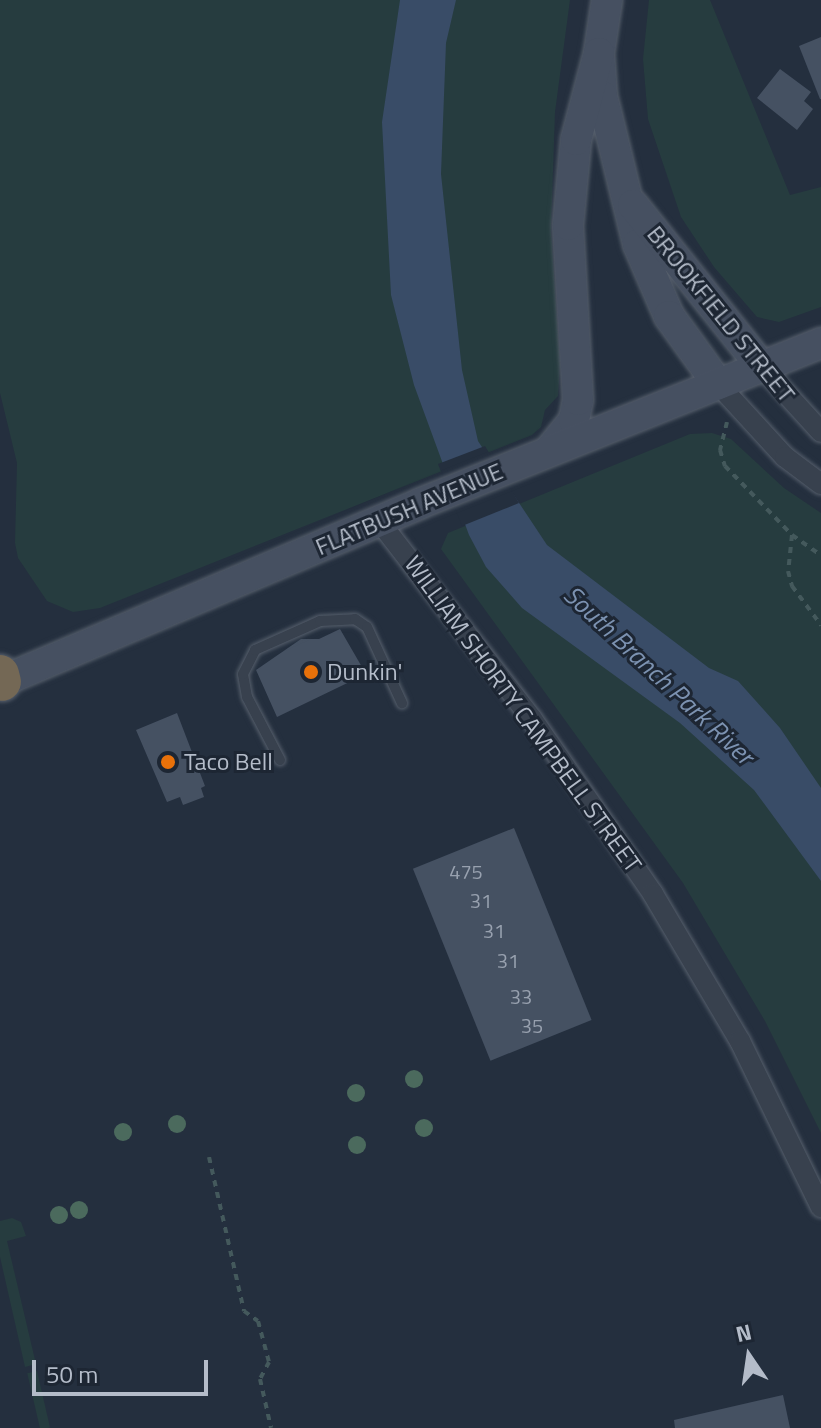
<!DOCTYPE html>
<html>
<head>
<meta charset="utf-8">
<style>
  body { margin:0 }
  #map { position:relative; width:821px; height:1428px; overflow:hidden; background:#242f3e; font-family:"Titillium Web",sans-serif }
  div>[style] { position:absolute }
  .green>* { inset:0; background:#263c3f; transform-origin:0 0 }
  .water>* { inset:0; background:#394c67 }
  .pier>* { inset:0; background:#242f3e }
  .building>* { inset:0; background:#455162; transform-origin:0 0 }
  .path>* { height:4px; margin-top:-2px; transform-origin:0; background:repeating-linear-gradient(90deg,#44595c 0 6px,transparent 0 12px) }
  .roads { filter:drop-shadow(0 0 2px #565f6c) drop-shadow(0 0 2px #565f6c) }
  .lane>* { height:10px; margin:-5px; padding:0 5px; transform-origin:5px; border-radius:5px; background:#38414e }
  .street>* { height:20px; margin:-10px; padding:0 10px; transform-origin:10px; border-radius:10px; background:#38414e }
  .secondary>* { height:30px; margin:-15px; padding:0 15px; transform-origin:15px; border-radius:15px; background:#465061 }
  .highway>* { height:38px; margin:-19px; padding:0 19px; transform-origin:19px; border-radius:19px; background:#746855 }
  .trees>* { width:18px; height:18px; margin:-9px; border-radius:50%; background:#4b6a5d }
  .dots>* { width:22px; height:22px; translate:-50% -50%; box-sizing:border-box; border:4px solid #1d2633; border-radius:50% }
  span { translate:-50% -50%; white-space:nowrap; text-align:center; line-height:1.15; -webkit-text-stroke:6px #1d2633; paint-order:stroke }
  .number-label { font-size:20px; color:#98a1af }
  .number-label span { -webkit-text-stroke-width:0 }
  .street-label { font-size:24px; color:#b4bcc9 }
  .poi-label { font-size:24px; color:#b4bcc9 }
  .left { translate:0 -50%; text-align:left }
  .water-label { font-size:26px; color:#7c92b1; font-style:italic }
  .north { position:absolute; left:709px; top:1316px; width:80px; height:80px; -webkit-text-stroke:6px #1d2633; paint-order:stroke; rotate:347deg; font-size:22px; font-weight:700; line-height:32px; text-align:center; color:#b4bcc9 }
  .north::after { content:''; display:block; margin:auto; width:28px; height:36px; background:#b4bcc9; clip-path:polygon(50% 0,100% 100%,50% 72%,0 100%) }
  .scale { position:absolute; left:32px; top:1360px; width:176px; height:36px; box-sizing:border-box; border:4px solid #b4bcc9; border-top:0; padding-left:10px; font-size:24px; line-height:28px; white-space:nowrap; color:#b4bcc9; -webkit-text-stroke:6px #1d2633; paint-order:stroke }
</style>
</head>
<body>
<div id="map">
  <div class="green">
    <div style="clip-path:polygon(0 0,570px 0,555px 112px,551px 230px,560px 364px,558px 396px,545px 410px,541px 427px,532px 435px,100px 608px,73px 612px,47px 601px,18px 558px,15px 543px,17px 463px,0 393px)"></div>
    <div style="clip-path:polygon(649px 0,710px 0,790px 195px,821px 187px,821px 307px,779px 322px,757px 317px,714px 267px,681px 217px,648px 119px,643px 59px)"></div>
    <div style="clip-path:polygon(712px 433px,731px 439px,784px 488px,821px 513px,821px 1133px,765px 1021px,683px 883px,441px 549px,448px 533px,690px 434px)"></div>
    <div style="clip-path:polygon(12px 1218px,21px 1222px,26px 1236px,7px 1241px,36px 1364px,25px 1367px,0 1257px,0 1221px)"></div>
    <div style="left:37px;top:1371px;width:58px;height:10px;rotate:77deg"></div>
  </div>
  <div class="water">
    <div style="clip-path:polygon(400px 0,456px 0,446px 43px,441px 174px,462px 370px,478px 441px,547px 545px,709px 668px,738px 681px,780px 728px,821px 788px,821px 881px,754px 790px,680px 723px,522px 608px,486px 567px,469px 535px,414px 385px,391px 295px,382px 122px)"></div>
  </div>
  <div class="pier">
    <div style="clip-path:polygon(485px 446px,519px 503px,462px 526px,438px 464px)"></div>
  </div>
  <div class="building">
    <div style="clip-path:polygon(821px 37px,821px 99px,820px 99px,799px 46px)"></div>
    <div style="clip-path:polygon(780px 69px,811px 92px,804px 101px,813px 109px,797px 130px,757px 98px)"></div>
    <div style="clip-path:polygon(340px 629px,366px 674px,277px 717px,256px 670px,301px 639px,319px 639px)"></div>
    <div style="clip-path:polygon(177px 713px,205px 786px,201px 788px,204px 797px,183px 805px,180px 797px,167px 802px,136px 730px)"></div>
    <div style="left:514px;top:828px;width:207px;height:109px;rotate:68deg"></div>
    <div style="clip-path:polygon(783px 1395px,790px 1428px,675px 1428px,674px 1420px)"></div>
  </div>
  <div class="path">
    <div style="left:727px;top:422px;width:29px;rotate:104deg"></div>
    <div style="left:720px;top:450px;width:17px;rotate:73deg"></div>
    <div style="left:725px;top:466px;width:96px;rotate:45.8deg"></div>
    <div style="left:792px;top:535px;width:35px;rotate:35deg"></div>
    <div style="left:792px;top:535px;width:36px;rotate:96deg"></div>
    <div style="left:788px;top:571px;width:16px;rotate:75deg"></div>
    <div style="left:792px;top:586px;width:49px;rotate:53.4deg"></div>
    <div style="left:209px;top:1157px;width:158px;rotate:77.2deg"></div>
    <div style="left:244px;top:1311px;width:17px;rotate:36deg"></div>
    <div style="left:258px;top:1321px;width:42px;rotate:75deg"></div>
    <div style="left:269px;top:1362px;width:19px;rotate:118deg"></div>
    <div style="left:260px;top:1379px;width:50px;rotate:77.3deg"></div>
  </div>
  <div class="roads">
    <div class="lane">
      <div style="left:280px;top:760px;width:71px;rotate:-117.6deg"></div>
      <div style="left:247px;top:697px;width:23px;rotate:-100deg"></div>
      <div style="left:243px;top:674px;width:27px;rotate:-63deg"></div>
      <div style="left:255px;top:650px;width:71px;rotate:-24deg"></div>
      <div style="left:320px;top:621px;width:35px;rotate:-3deg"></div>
      <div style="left:355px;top:619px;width:14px;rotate:34deg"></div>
      <div style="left:367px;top:627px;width:84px;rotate:65.3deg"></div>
    </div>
    <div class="street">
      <div style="left:761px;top:366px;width:89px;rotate:47.7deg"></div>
      <div style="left:718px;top:384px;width:99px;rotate:47.5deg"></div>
      <div style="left:785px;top:457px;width:45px;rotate:36.9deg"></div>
      <div style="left:379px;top:521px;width:250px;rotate:52.3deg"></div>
      <div style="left:532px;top:719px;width:213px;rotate:55.3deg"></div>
      <div style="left:653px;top:894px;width:171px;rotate:59.4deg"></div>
      <div style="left:740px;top:1041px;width:185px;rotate:64deg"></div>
    </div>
    <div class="secondary">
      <div style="left:607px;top:0;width:54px;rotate:98.6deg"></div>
      <div style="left:599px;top:53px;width:43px;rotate:86deg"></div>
      <div style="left:602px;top:96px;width:152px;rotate:76.3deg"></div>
      <div style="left:638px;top:244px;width:78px;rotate:66.7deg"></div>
      <div style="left:669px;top:316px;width:84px;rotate:54.2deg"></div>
      <div style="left:633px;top:205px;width:206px;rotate:51.5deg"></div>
      <div style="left:550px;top:450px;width:38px;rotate:-51deg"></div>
      <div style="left:574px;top:420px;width:20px;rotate:-79deg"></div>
      <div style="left:578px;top:400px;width:175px;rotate:-93.3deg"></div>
      <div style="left:568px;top:225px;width:85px;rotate:-84.6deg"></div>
      <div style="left:576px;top:140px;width:90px;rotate:-75.2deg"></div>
      <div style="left:0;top:682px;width:457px;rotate:-23deg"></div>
      <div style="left:421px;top:503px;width:431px;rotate:-21.8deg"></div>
    </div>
    <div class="highway">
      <div style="left:0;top:674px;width:8px;rotate:76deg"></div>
    </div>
  </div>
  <div class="trees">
    <div style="left:414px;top:1079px"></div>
    <div style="left:356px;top:1093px"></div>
    <div style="left:177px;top:1124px"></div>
    <div style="left:424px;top:1128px"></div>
    <div style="left:123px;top:1132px"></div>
    <div style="left:357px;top:1145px"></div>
    <div style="left:79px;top:1210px"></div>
    <div style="left:59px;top:1215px"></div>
  </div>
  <div class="dots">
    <div style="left:311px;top:672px;background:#e8710a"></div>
    <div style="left:168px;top:762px;background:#e8710a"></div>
  </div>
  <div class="number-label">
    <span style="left:466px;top:871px">475</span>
    <span style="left:481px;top:900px">31</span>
    <span style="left:494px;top:930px">31</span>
    <span style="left:508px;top:960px">31</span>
    <span style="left:521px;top:996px">33</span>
    <span style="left:532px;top:1025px">35</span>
  </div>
  <div class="street-label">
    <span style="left:721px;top:314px;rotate:51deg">BROOKFIELD STREET</span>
    <span style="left:409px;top:509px;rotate:-23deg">FLATBUSH AVENUE</span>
    <span style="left:523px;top:714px;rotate:54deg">WILLIAM SHORTY CAMPBELL STREET</span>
  </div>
  <div class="poi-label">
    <span class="left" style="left:327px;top:672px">Dunkin'</span>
    <span class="left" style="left:184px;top:762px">Taco Bell</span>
  </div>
  <div class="water-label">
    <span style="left:659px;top:675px;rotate:43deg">South Branch Park River</span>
  </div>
  <div class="north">N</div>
  <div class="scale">50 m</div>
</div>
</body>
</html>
